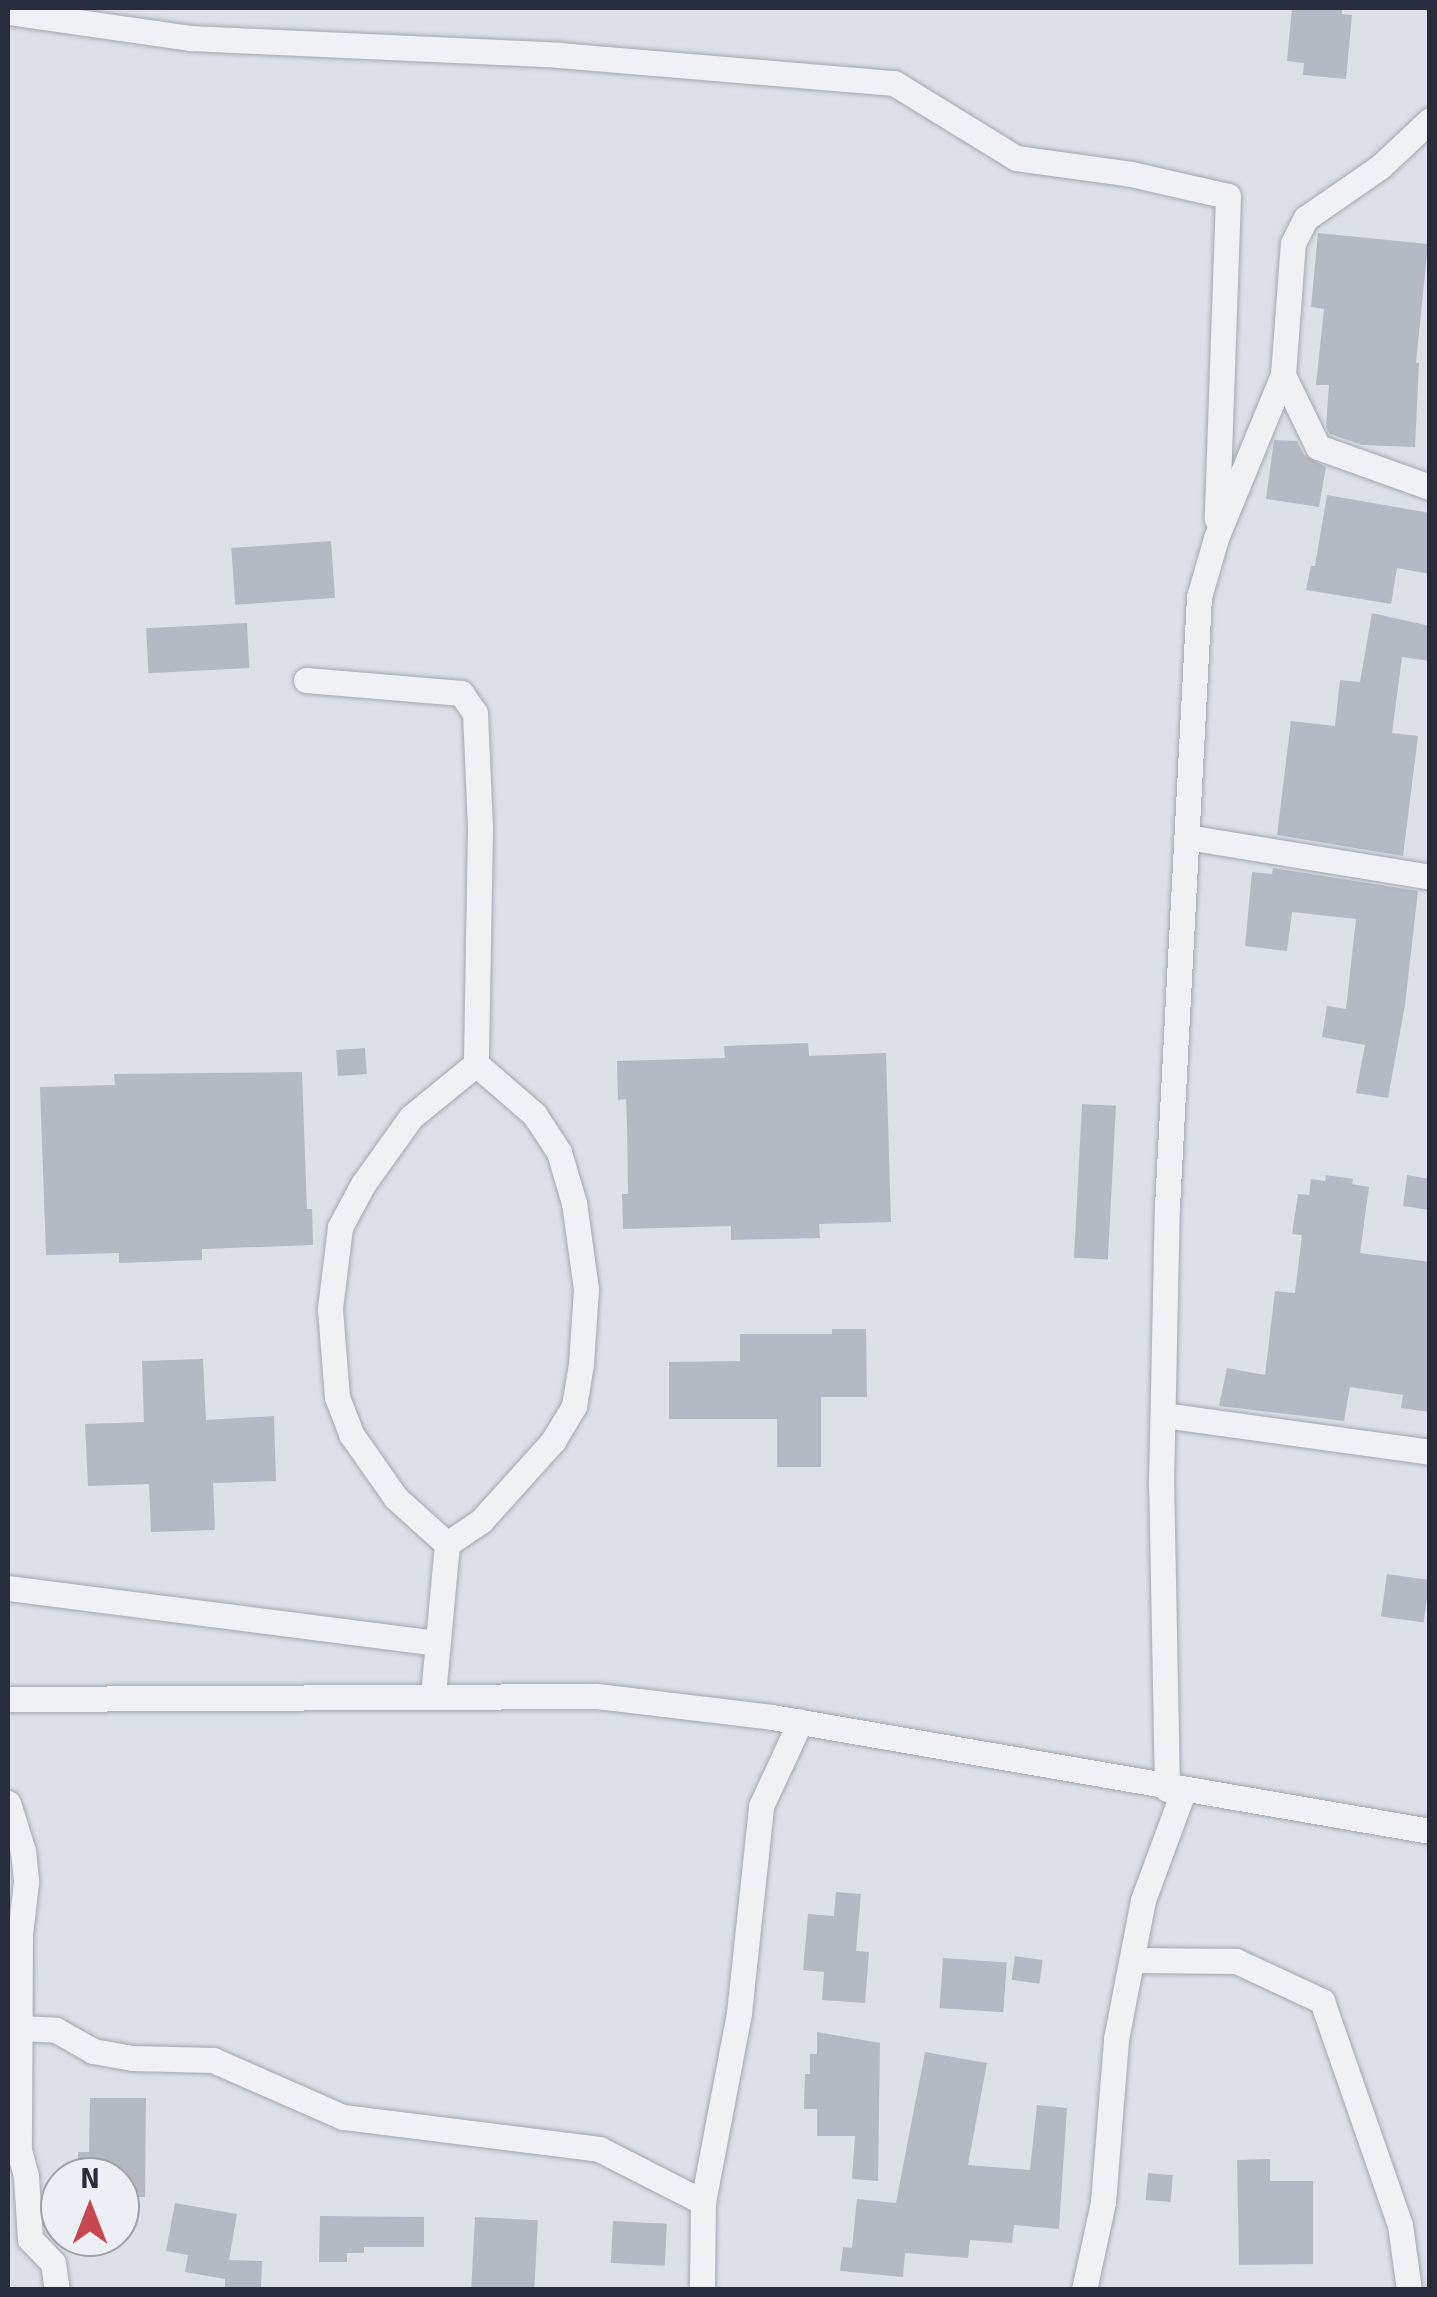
<!DOCTYPE html>
<html>
<head>
<meta charset="utf-8">
<style>
  body { margin:0 }
  #map { position:relative; width:1437px; height:2297px; overflow:hidden; background:#dde0e7; font-family:Signika,sans-serif }
  div>[style] { position:absolute }
  .building>* { inset:0; background:#b5b9c3; transform-origin:0 0 }
  .roads { filter:drop-shadow(0 0 2px #a3a7b0) drop-shadow(0 0 2px #a3a7b0) }
  .minor>* { height:25px; margin:-12.5px; padding:0 12.5px; transform-origin:12.5px; border-radius:12.5px; background:#f0f1f5 }
  span { translate:-50% -50%; white-space:nowrap; text-align:center; line-height:1.15; -webkit-text-stroke:8px #edeff4; paint-order:stroke }
  .frame { position:absolute; inset:0; border:10px solid #272d3c; pointer-events:none }
  .north { position:absolute; left:40px; top:2157px; width:100px; height:100px; box-sizing:border-box; background:#edeff4; border:2px solid #9ea1aa; border-radius:50%; rotate:0deg; font-size:28px; font-weight:700; line-height:40px; text-align:center; color:#272d3c }
  .north::after { content:''; display:block; margin:auto; width:35px; height:45px; background:#c8464d; clip-path:polygon(50% 0,100% 100%,50% 72%,0 100%) }
</style>
</head>
<body>
<div id="map">
  <div class="building">
    <div style="clip-path:polygon(1292px 8px,1342px 8px,1342px 14px,1352px 15px,1346px 79px,1303px 75px,1304px 63px,1287px 61px)"></div>
    <div style="clip-path:polygon(1318px 233px,1428px 244px,1416px 363px,1419px 363px,1415px 447px,1362px 445px,1330px 434px,1326px 427px,1329px 385px,1316px 385px,1324px 309px,1311px 307px)"></div>
    <div style="clip-path:polygon(1274px 440px,1297px 441px,1304px 455px,1326px 467px,1319px 507px,1266px 499px)"></div>
    <div style="clip-path:polygon(1327px 495px,1430px 513px,1430px 574px,1397px 568px,1391px 604px,1306px 590px,1311px 566px,1315px 566px)"></div>
    <div style="left:331px;top:541px;width:57px;height:100px;rotate:86deg"></div>
    <div style="clip-path:polygon(1372px 613px,1430px 626px,1430px 661px,1402px 657px,1392px 733px,1418px 736px,1403px 856px,1277px 835px,1291px 721px,1335px 726px,1340px 680px,1360px 682px)"></div>
    <div style="left:247px;top:623px;width:45px;height:101px;rotate:87deg"></div>
    <div style="clip-path:polygon(1273px 868px,1418px 891px,1405px 1005px,1388px 1098px,1356px 1093px,1365px 1045px,1322px 1037px,1327px 1006px,1346px 1009px,1356px 919px,1292px 912px,1287px 951px,1245px 946px,1252px 872px,1272px 874px)"></div>
    <div style="clip-path:polygon(808px 1043px,809px 1056px,886px 1053px,891px 1222px,819px 1224px,820px 1238px,731px 1240px,731px 1226px,623px 1229px,622px 1194px,628px 1194px,627px 1125px,626px 1099px,618px 1100px,617px 1061px,725px 1058px,724px 1046px)"></div>
    <div style="left:365px;top:1048px;width:26px;height:29px;rotate:86deg"></div>
    <div style="clip-path:polygon(302px 1072px,307px 1209px,312px 1209px,313px 1245px,202px 1249px,202px 1260px,119px 1263px,119px 1253px,46px 1255px,40px 1087px,115px 1085px,114px 1074px)"></div>
    <div style="left:1082px;top:1104px;width:34px;height:154px;rotate:3deg"></div>
    <div style="clip-path:polygon(1326px 1175px,1353px 1179px,1352px 1184px,1369px 1187px,1360px 1253px,1430px 1262px,1430px 1412px,1401px 1408px,1403px 1395px,1350px 1387px,1344px 1421px,1219px 1406px,1227px 1368px,1265px 1375px,1275px 1291px,1295px 1293px,1302px 1235px,1292px 1234px,1298px 1194px,1309px 1195px,1311px 1179px,1325px 1181px)"></div>
    <div style="clip-path:polygon(1407px 1175px,1430px 1179px,1430px 1210px,1403px 1206px)"></div>
    <div style="clip-path:polygon(832px 1329px,866px 1329px,867px 1397px,821px 1397px,821px 1467px,777px 1467px,777px 1419px,669px 1419px,669px 1362px,740px 1361px,740px 1334px,832px 1334px)"></div>
    <div style="clip-path:polygon(203px 1359px,206px 1420px,274px 1416px,276px 1481px,213px 1483px,215px 1530px,151px 1532px,149px 1484px,88px 1486px,85px 1424px,144px 1422px,142px 1361px)"></div>
    <div style="left:1387px;top:1574px;width:43px;height:43px;rotate:8deg"></div>
    <div style="clip-path:polygon(836px 1892px,861px 1894px,856px 1951px,869px 1952px,865px 2003px,822px 2000px,824px 1972px,803px 1970px,808px 1914px,834px 1916px)"></div>
    <div style="left:1015px;top:1956px;width:28px;height:24px;rotate:8deg"></div>
    <div style="left:943px;top:1958px;width:64px;height:50px;rotate:4deg"></div>
    <div style="clip-path:polygon(817px 2032px,880px 2043px,878px 2181px,852px 2179px,855px 2136px,817px 2136px,817px 2109px,804px 2109px,805px 2074px,810px 2074px,810px 2054px,817px 2054px)"></div>
    <div style="clip-path:polygon(925px 2052px,987px 2063px,968px 2165px,1030px 2170px,1037px 2105px,1067px 2108px,1059px 2229px,1014px 2225px,1012px 2243px,970px 2240px,968px 2258px,905px 2253px,903px 2277px,840px 2271px,843px 2247px,852px 2248px,857px 2199px,896px 2203px)"></div>
    <div style="clip-path:polygon(90px 2098px,146px 2098px,145px 2197px,120px 2197px,120px 2177px,78px 2177px,78px 2152px,89px 2152px)"></div>
    <div style="clip-path:polygon(1270px 2159px,1270px 2181px,1313px 2181px,1313px 2264px,1239px 2265px,1237px 2160px)"></div>
    <div style="left:1148px;top:2173px;width:25px;height:27px;rotate:5deg"></div>
    <div style="clip-path:polygon(175px 2203px,237px 2214px,229px 2260px,262px 2261px,261px 2290px,225px 2290px,225px 2279px,185px 2272px,188px 2255px,166px 2251px)"></div>
    <div style="clip-path:polygon(320px 2216px,424px 2217px,424px 2247px,364px 2247px,364px 2253px,347px 2253px,347px 2262px,319px 2262px)"></div>
    <div style="left:475px;top:2217px;width:63px;height:73px;rotate:3deg"></div>
    <div style="left:613px;top:2221px;width:54px;height:42px;rotate:3deg"></div>
  </div>
  <div class="roads">
    <div class="minor">
      <div style="left:8px;top:12px;width:185px;rotate:8.1deg"></div>
      <div style="left:191px;top:38px;width:368px;rotate:2.6deg"></div>
      <div style="left:559px;top:55px;width:336px;rotate:4.8deg"></div>
      <div style="left:894px;top:83px;width:143px;rotate:31.6deg"></div>
      <div style="left:1016px;top:158px;width:116px;rotate:7.9deg"></div>
      <div style="left:1131px;top:174px;width:99px;rotate:12.8deg"></div>
      <div style="left:1228px;top:196px;width:323px;rotate:92deg"></div>
      <div style="left:1283px;top:375px;width:80px;rotate:64.1deg"></div>
      <div style="left:1318px;top:447px;width:119px;rotate:19.7deg"></div>
      <div style="left:306px;top:680px;width:156px;rotate:4.8deg"></div>
      <div style="left:461px;top:693px;width:24px;rotate:55deg"></div>
      <div style="left:475px;top:713px;width:115px;rotate:87.5deg"></div>
      <div style="left:480px;top:828px;width:236px;rotate:91deg"></div>
      <div style="left:476px;top:1064px;width:84px;rotate:140.8deg"></div>
      <div style="left:411px;top:1117px;width:82px;rotate:125.6deg"></div>
      <div style="left:363px;top:1184px;width:49px;rotate:118.1deg"></div>
      <div style="left:340px;top:1227px;width:83px;rotate:97deg"></div>
      <div style="left:330px;top:1309px;width:88px;rotate:85.5deg"></div>
      <div style="left:337px;top:1397px;width:40px;rotate:69deg"></div>
      <div style="left:351px;top:1434px;width:78px;rotate:54.9deg"></div>
      <div style="left:396px;top:1498px;width:69px;rotate:42deg"></div>
      <div style="left:1187px;top:837px;width:246px;rotate:9.3deg"></div>
      <div style="left:1164px;top:1415px;width:269px;rotate:7.9deg"></div>
      <div style="left:447px;top:1544px;width:41px;rotate:-34.1deg"></div>
      <div style="left:481px;top:1521px;width:108px;rotate:-48deg"></div>
      <div style="left:553px;top:1441px;width:41px;rotate:-59deg"></div>
      <div style="left:574px;top:1406px;width:43px;rotate:-80.5deg"></div>
      <div style="left:581px;top:1364px;width:75px;rotate:-86.2deg"></div>
      <div style="left:586px;top:1289px;width:87px;rotate:-97.9deg"></div>
      <div style="left:574px;top:1203px;width:53px;rotate:-106.4deg"></div>
      <div style="left:559px;top:1152px;width:45px;rotate:-123.3deg"></div>
      <div style="left:534px;top:1114px;width:77px;rotate:-139.2deg"></div>
      <div style="left:8px;top:1588px;width:433px;rotate:7.3deg"></div>
      <div style="left:433px;top:1695px;width:152px;rotate:-84.7deg"></div>
      <div style="left:8px;top:1699px;width:589px;rotate:-0.29deg"></div>
      <div style="left:597px;top:1696px;width:176px;rotate:6.8deg"></div>
      <div style="left:772px;top:1717px;width:668px;rotate:9.83deg"></div>
      <div style="left:1167px;top:1789px;width:304px;rotate:-91.1deg"></div>
      <div style="left:1161px;top:1485px;width:278px;rotate:-88.8deg"></div>
      <div style="left:1167px;top:1207px;width:611px;rotate:-87deg"></div>
      <div style="left:1199px;top:597px;width:61px;rotate:-73.9deg"></div>
      <div style="left:1216px;top:538px;width:176px;rotate:-67.7deg"></div>
      <div style="left:1283px;top:375px;width:132px;rotate:-85.7deg"></div>
      <div style="left:1293px;top:243px;width:28px;rotate:-63deg"></div>
      <div style="left:1306px;top:218px;width:91px;rotate:-34.7deg"></div>
      <div style="left:1381px;top:166px;width:67px;rotate:-43.2deg"></div>
      <div style="left:8px;top:1803px;width:50px;rotate:72.6deg"></div>
      <div style="left:23px;top:1851px;width:31px;rotate:84deg"></div>
      <div style="left:26px;top:1882px;width:53px;rotate:96.5deg"></div>
      <div style="left:20px;top:1935px;width:215px;rotate:90.3deg"></div>
      <div style="left:19px;top:2150px;width:27px;rotate:75deg"></div>
      <div style="left:26px;top:2176px;width:63px;rotate:86.4deg"></div>
      <div style="left:30px;top:2239px;width:33px;rotate:46deg"></div>
      <div style="left:53px;top:2263px;width:27px;rotate:82deg"></div>
      <div style="left:1135px;top:1960px;width:101px;rotate:0.6deg"></div>
      <div style="left:1236px;top:1961px;width:95px;rotate:24.9deg"></div>
      <div style="left:1322px;top:2001px;width:237px;rotate:70.8deg"></div>
      <div style="left:1400px;top:2225px;width:66px;rotate:82.1deg"></div>
      <div style="left:21px;top:2028px;width:35px;rotate:3deg"></div>
      <div style="left:56px;top:2030px;width:43px;rotate:29.6deg"></div>
      <div style="left:93px;top:2051px;width:40px;rotate:10deg"></div>
      <div style="left:132px;top:2058px;width:81px;rotate:1.4deg"></div>
      <div style="left:213px;top:2060px;width:142px;rotate:23.7deg"></div>
      <div style="left:343px;top:2117px;width:258px;rotate:7.1deg"></div>
      <div style="left:599px;top:2149px;width:117px;rotate:27deg"></div>
      <div style="left:703px;top:2202px;width:88px;rotate:90.7deg"></div>
      <div style="left:703px;top:2202px;width:192px;rotate:-79.2deg"></div>
      <div style="left:739px;top:2013px;width:208px;rotate:-83.9deg"></div>
      <div style="left:761px;top:1806px;width:93px;rotate:-65.1deg"></div>
      <div style="left:1084px;top:2290px;width:90px;rotate:-77.8deg"></div>
      <div style="left:1103px;top:2202px;width:164px;rotate:-85.4deg"></div>
      <div style="left:1116px;top:2039px;width:142px;rotate:-79deg"></div>
      <div style="left:1143px;top:1900px;width:118px;rotate:-69.7deg"></div>
    </div>
  </div>
  <div class="frame"></div>
  <div class="north">N</div>
</div>
</body>
</html>
